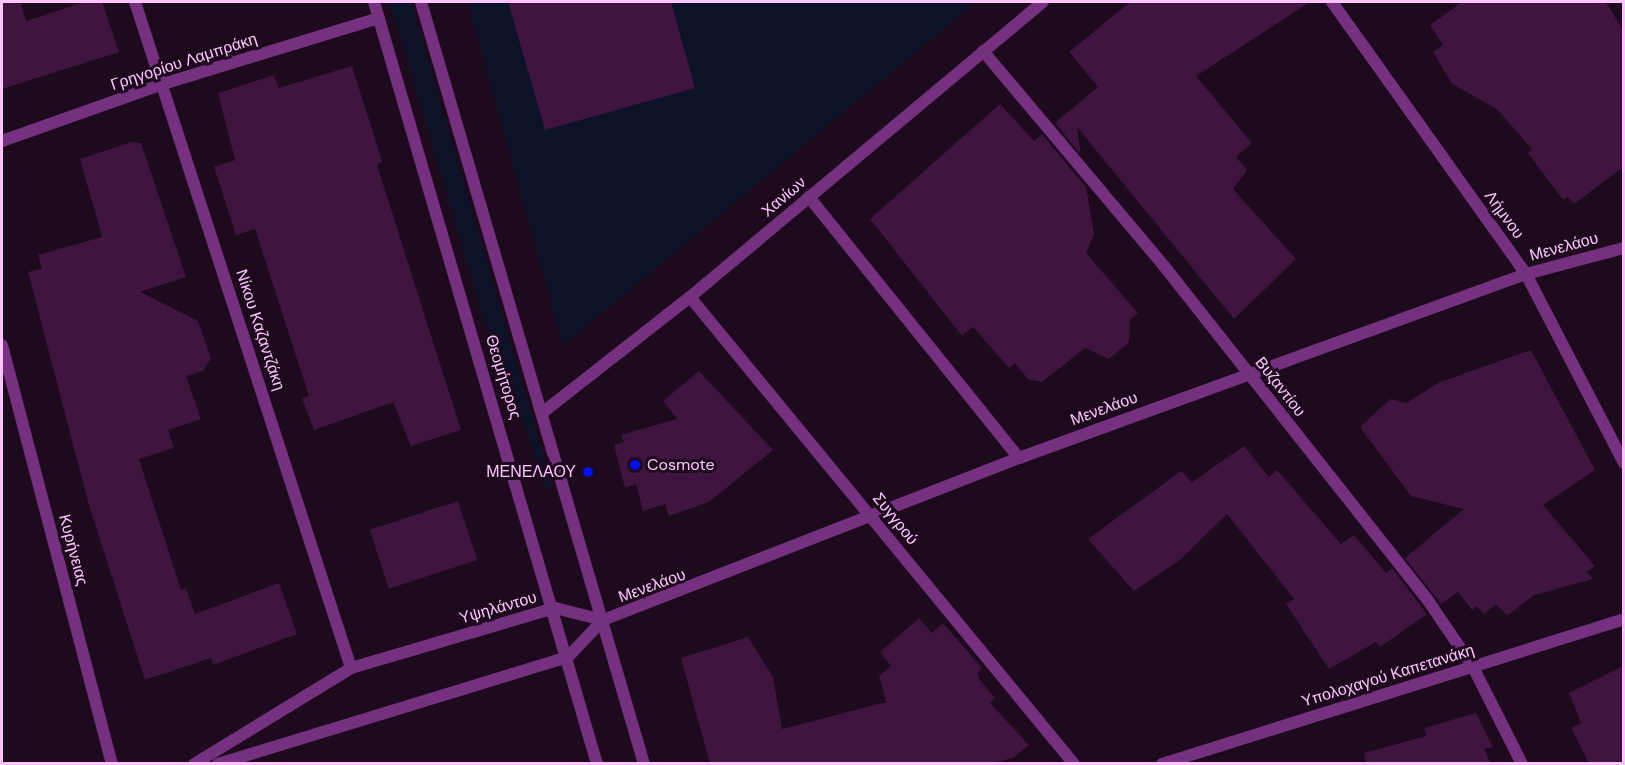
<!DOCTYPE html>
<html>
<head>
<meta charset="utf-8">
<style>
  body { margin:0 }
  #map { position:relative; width:1625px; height:765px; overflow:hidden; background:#1d0a1d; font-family:"DM Sans",sans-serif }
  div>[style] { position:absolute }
  .green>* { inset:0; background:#0c1227 }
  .building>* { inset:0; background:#3f143e; transform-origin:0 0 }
  .service>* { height:12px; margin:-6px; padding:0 6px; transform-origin:6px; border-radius:6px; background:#763080 }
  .minor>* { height:12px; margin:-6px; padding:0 6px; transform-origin:6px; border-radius:6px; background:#763080 }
  .tertiary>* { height:12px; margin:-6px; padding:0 6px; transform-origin:6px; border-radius:6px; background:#763080 }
  .dots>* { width:16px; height:16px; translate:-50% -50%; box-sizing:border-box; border:3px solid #1d0a1d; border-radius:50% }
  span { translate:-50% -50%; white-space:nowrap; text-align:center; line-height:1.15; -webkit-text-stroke:6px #1d0a1d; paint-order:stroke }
  .street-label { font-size:16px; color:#fcc5ff }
  .poi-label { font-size:16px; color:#fcc5ff }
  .left { translate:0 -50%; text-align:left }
  .right { translate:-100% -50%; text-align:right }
  .frame { position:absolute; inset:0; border:3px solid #fcc5ff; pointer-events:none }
</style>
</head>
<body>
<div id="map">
  <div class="green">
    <div style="clip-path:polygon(390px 2px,411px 2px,552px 487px,545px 489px,501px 348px,484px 320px)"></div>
    <div style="clip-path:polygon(468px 2px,976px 2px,563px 345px)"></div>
  </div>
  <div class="building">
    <div style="clip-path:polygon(2px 2px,20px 2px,26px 21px,84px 2px,102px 2px,119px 52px,2px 89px)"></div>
    <div style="clip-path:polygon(508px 2px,671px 2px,695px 88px,545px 130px)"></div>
    <div style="clip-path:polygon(1130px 2px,1310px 2px,1196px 76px,1252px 143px,1236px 157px,1247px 170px,1233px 189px,1296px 259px,1234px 319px,1077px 127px,1081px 155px,1055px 123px,1098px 87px,1069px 52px)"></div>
    <div style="clip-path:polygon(1462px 2px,1606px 2px,1623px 30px,1623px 167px,1574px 204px,1568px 197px,1563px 200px,1528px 153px,1532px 149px,1497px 109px,1452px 84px,1433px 52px,1443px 45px,1430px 25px)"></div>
    <div style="clip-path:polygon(352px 66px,382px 161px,377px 165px,461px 430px,411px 446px,393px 402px,314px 430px,302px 398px,309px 396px,255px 229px,236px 235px,214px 167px,235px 160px,218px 93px,274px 75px,279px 88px)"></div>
    <div style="clip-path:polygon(1000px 104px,1034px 141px,1042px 134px,1086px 187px,1094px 234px,1086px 253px,1138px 313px,1130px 320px,1129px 342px,1109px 359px,1085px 348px,1042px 382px,1028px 379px,1015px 363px,1009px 368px,973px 327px,962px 336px,870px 219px)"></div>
    <div style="clip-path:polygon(132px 142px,141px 143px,186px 277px,140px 292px,198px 321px,211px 358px,203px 371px,186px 376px,201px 419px,168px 430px,174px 448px,139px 459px,181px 590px,186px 588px,195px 614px,279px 583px,297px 634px,213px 665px,211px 658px,145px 680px,88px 502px,28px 272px,42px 269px,38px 255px,102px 237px,80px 159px)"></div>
    <div style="clip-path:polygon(1531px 350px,1595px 470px,1543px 505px,1595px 566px,1587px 572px,1593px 579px,1534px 595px,1507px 616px,1496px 604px,1484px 614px,1477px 606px,1472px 610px,1458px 592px,1441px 604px,1405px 558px,1464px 509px,1411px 496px,1360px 427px,1390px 399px,1406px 403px,1440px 382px)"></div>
    <div style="clip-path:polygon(699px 371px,773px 450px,709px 502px,669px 516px,665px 504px,643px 511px,636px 484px,625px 488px,614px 445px,624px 442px,621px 435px,677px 419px,663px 401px)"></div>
    <div style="clip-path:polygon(1244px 446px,1269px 477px,1277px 470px,1341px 544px,1354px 535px,1386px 573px,1392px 568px,1427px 614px,1380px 647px,1376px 642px,1329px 669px,1286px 604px,1294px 599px,1227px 514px,1180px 560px,1134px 591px,1088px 539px,1181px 471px,1192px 482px)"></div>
    <div style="left:458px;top:501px;width:62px;height:93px;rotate:72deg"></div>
    <div style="clip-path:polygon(919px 618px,932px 633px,943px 623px,982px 668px,977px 673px,980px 680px,995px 698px,990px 703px,1029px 745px,1013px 758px,988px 764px,710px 764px,681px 658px,748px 637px,773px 677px,782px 729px,886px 702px,879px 676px,891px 666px,880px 652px)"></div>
    <div style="clip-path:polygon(1623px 666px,1623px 764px,1589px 764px,1571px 728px,1581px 723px,1569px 693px)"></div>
    <div style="clip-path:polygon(1476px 713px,1493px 747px,1484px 749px,1491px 764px,1366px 764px,1364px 753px,1426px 736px,1424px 728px)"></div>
  </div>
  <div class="service">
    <div style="left:809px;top:197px;width:335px;rotate:51.2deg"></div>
  </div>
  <div class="minor">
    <div style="left:135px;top:2px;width:700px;rotate:72.03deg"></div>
    <div style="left:1332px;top:2px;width:334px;rotate:54.5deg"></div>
    <div style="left:1526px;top:274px;width:213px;rotate:62.6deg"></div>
    <div style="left:983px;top:51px;width:281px;rotate:49.9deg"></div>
    <div style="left:1164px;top:266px;width:424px;rotate:51.7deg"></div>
    <div style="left:1427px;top:599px;width:82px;rotate:55.9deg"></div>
    <div style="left:1473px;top:667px;width:109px;rotate:63.2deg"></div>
    <div style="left:2px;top:141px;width:171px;rotate:-19.5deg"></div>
    <div style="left:163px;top:84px;width:226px;rotate:-17deg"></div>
    <div style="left:690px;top:297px;width:605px;rotate:50.57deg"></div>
    <div style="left:2px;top:345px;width:433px;rotate:75.3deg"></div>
    <div style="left:542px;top:413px;width:188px;rotate:-38.1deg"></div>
    <div style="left:690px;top:297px;width:460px;rotate:-39.9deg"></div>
    <div style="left:194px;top:764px;width:184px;rotate:-31.4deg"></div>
    <div style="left:351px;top:668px;width:213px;rotate:-16.4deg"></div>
    <div style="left:555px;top:608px;width:49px;rotate:14deg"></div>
    <div style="left:218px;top:764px;width:366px;rotate:-17deg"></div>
    <div style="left:568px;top:657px;width:51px;rotate:-46.6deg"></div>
    <div style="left:603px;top:620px;width:446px;rotate:-21.3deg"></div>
    <div style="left:1019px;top:458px;width:539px;rotate:-19.95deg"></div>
    <div style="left:1526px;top:274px;width:101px;rotate:-14.9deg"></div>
    <div style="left:1162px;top:764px;width:484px;rotate:-17.4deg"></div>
  </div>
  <div class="tertiary">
    <div style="left:374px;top:2px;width:794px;rotate:73.69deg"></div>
    <div style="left:421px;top:2px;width:794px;rotate:73.69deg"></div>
  </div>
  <div class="dots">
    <div style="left:635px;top:465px;background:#0010f0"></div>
    <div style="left:588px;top:472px;background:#0010f0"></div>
  </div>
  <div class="street-label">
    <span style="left:184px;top:62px;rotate:-18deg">Γρηγορίου Λαμπράκη</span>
    <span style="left:784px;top:197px;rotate:-40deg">Χανίων</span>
    <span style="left:1504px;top:215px;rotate:54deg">Λήμνου</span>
    <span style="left:1564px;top:247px;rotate:-15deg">Μενελάου</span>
    <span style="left:260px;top:330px;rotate:72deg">Νίκου Καζαντζάκη</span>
    <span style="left:503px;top:377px;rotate:73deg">Θεομήτορος</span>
    <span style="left:1280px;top:387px;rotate:52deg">Βυζαντίου</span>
    <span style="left:1104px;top:409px;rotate:-20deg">Μενελάου</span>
    <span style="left:895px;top:519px;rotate:51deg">Συγγρού</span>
    <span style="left:73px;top:550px;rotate:75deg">Κυρήνειας</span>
    <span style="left:652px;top:586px;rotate:-20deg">Μενελάου</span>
    <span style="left:498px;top:608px;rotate:-16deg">Υψηλάντου</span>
    <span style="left:1388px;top:676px;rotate:-17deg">Υπολοχαγού Καπετανάκη</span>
  </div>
  <div class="poi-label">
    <span class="left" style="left:647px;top:465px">Cosmote</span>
    <span class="right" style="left:576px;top:472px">ΜΕΝΕΛΑΟΥ</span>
  </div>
  <div class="frame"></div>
</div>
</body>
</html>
